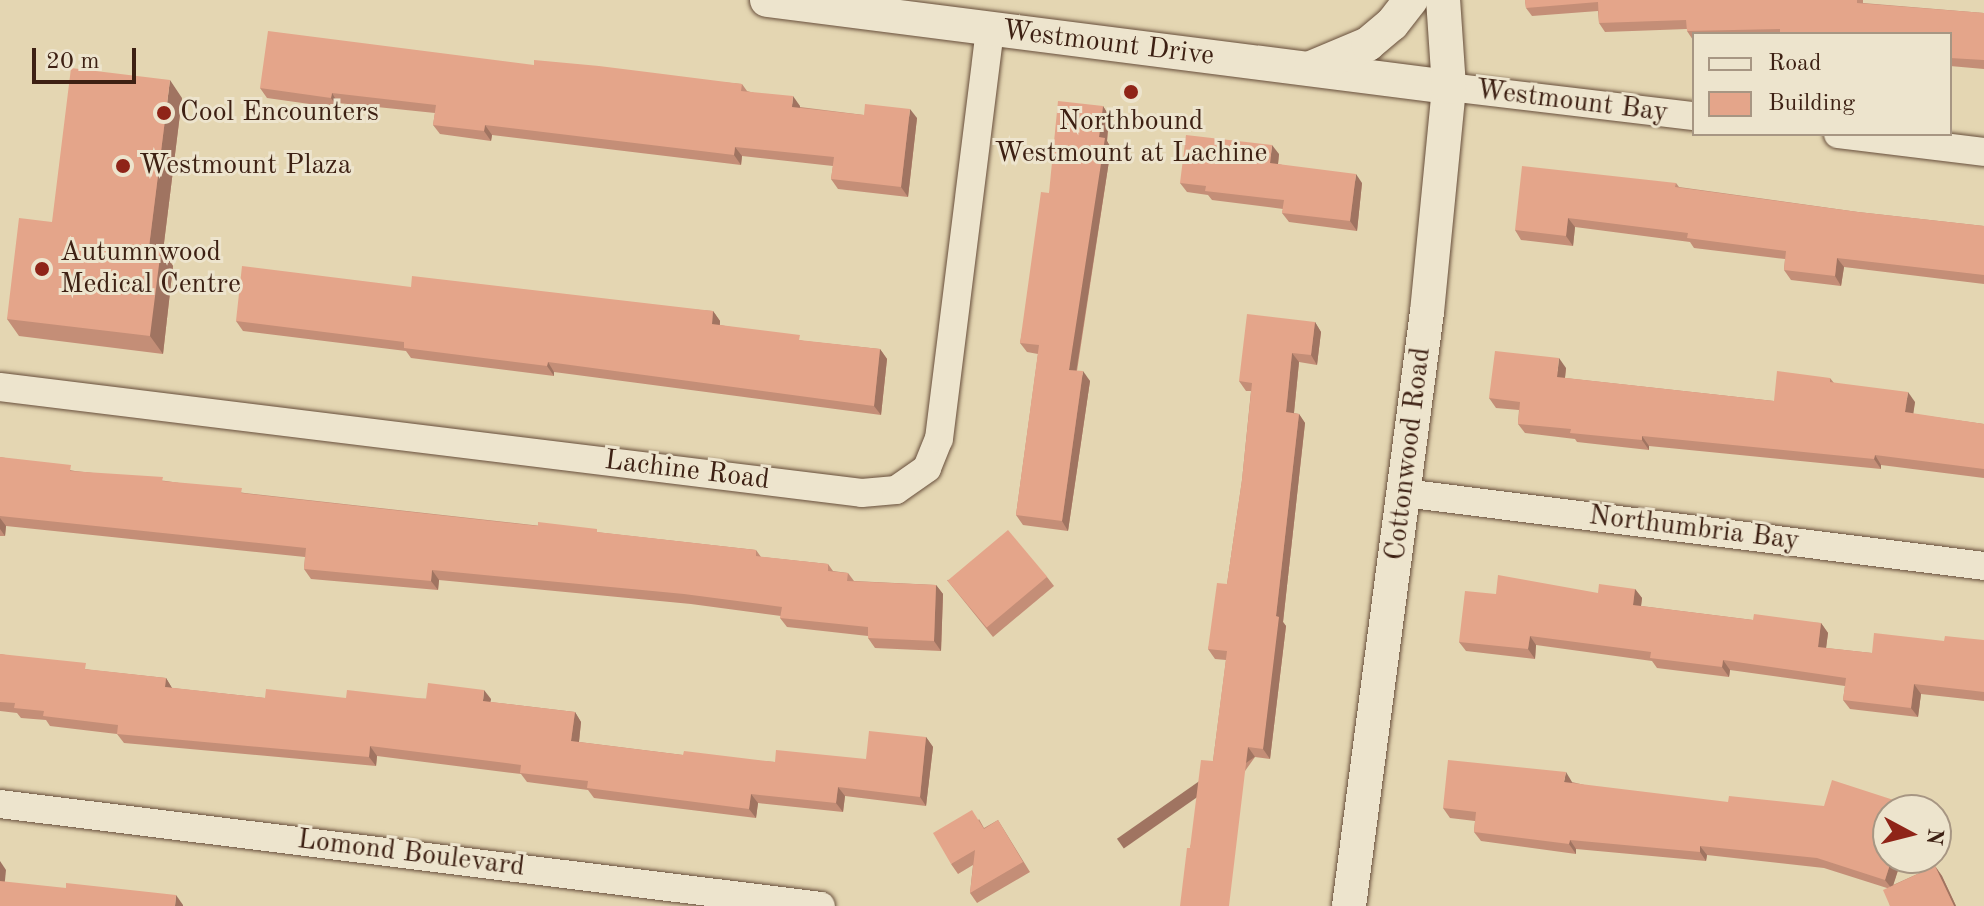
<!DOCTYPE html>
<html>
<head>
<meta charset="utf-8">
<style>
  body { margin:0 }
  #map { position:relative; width:1984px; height:906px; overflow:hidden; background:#e4d6b2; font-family:"Old Standard TT",serif }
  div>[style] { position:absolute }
  .roads { filter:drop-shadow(0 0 2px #674e3b) drop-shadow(0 0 2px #674e3b) }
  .minor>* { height:28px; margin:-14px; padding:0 14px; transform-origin:14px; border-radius:14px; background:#ede4cd }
  .tertiary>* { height:34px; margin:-17px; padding:0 17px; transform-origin:17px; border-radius:17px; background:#ede4cd }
  .wall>* { inset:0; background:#c48e77 }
  .shaded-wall>* { inset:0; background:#a07461; transform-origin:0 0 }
  .building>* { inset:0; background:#e4a58a; transform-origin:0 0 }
  .dots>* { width:22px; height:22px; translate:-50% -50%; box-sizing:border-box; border:4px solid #ede4cd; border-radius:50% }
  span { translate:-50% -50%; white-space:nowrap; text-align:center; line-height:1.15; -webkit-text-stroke:6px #ede4cd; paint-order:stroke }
  .street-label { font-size:28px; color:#3d2013 }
  .poi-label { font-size:28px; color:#3d2013 }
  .left { translate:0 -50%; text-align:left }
  .legend { position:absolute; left:1692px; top:32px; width:260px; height:104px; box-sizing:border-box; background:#ede4cd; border:2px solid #a79683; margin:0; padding:10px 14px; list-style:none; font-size:24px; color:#3d2013 }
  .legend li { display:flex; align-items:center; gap:16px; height:40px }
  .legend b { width:40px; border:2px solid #a79683 }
  .north { position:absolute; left:1872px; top:794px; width:80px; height:80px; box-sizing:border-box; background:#ede4cd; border:2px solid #a79683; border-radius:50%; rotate:97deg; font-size:22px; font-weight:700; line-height:32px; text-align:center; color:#3d2013 }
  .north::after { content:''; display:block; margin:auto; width:28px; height:36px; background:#8f2418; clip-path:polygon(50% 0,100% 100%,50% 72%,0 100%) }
  .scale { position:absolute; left:32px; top:48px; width:104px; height:36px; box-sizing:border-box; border:4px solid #3d2013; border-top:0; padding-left:10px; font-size:24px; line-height:28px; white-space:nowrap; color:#3d2013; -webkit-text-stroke:6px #ede4cd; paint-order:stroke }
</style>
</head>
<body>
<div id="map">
  <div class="roads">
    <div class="minor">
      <div style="left:1449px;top:87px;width:247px;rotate:6.8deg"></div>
      <div style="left:1838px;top:134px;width:147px;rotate:7deg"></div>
      <div style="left:0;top:387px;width:868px;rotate:7.01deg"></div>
      <div style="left:862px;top:493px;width:34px;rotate:-5deg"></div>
      <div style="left:896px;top:490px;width:38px;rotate:-35deg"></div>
      <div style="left:927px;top:468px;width:31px;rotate:-68deg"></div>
      <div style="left:939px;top:439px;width:413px;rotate:-82.9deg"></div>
      <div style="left:1404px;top:493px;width:585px;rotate:7.17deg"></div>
      <div style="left:0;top:804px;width:827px;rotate:7.08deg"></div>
    </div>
    <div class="tertiary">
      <div style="left:767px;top:0;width:688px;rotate:7.27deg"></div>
      <div style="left:1311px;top:68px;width:62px;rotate:-22.8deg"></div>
      <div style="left:1368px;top:44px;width:31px;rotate:-40deg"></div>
      <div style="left:1392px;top:24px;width:31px;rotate:-52deg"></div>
      <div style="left:1349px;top:906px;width:599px;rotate:-82.52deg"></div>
      <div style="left:1427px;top:312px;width:226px;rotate:-84.4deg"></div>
      <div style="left:1449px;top:87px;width:87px;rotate:-93.9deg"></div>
    </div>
  </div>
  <div class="wall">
    <div style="clip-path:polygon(1525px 0,1863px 0,1863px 3px,1984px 13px,1984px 69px,1950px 66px,1950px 34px,1694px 34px,1694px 40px,1693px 40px,1687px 31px,1687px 29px,1605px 32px,1599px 23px,1598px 11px,1532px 16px,1526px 8px)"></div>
    <div style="clip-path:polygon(534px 65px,742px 84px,747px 91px,800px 106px,800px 107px,864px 115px,917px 118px,908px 197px,838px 189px,831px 179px,833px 166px,742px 156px,741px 165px,492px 135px,491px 141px,440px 134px,433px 125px,435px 113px,338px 103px,338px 108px,267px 98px,260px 88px)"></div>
    <div style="clip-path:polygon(182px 98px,163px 251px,173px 266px,163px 354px,19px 336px,7px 319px,52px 222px)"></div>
    <div style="clip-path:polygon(1103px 106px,1109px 116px,1107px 141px,1111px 148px,1077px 371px,1090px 381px,1068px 531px,1023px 525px,1016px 515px,1038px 354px,1027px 352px,1020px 343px,1049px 193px)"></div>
    <div style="clip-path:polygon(1279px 154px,1278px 164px,1362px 183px,1357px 231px,1289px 222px,1282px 213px,1283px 209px,1212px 200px,1208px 195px,1187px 192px,1180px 183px)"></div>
    <div style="clip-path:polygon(1676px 183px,1679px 187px,1858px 212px,1984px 226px,1984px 284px,1844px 267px,1841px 286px,1791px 280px,1784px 270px,1785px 259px,1694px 248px,1690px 242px,1575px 227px,1573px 246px,1521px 240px,1515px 230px)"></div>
    <div style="clip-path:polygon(411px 287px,713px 311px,720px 321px,720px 325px,804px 341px,880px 349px,887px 359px,881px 415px,554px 372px,554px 376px,411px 358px,406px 351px,243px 331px,236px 321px)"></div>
    <div style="clip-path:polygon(1315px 322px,1321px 332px,1317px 365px,1299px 362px,1294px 413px,1299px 414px,1305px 423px,1283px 622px,1286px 626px,1270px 759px,1255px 757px,1190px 848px,1213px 761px,1226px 660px,1215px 659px,1208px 649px,1227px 584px,1242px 480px,1251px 391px,1246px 391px,1239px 381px)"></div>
    <div style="clip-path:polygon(1566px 368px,1565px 378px,1774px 401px,1830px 378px,1834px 383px,1915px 402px,1913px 414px,1984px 424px,1984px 478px,1881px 465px,1881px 469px,1649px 446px,1649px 450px,1577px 442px,1575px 439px,1525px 433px,1518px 424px,1519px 410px,1496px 408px,1489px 398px)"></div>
    <div style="clip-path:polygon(0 457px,75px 471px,166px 481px,245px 493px,756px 550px,761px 557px,828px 564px,833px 571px,848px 573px,854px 581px,936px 585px,943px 594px,941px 651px,875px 648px,868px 638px,868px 636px,787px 627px,780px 618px,781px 616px,691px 604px,439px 580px,438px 590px,311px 579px,304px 569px,305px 557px,6px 526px,5px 536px,0 536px)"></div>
    <div style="clip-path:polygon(1047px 577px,1054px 586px,993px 637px,947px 580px)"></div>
    <div style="clip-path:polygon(1635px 589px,1642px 598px,1641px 606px,1753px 620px,1821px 623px,1828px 633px,1826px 648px,1872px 653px,1944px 641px,1984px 640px,1984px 701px,1921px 694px,1918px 717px,1850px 709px,1843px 700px,1845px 686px,1730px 670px,1729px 677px,1657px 668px,1652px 661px,1536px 645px,1535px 659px,1466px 651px,1459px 642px,1496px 594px,1598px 593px)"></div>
    <div style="clip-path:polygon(0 654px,91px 670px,166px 678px,172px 688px,265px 698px,491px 699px,490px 702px,575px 712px,581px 722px,579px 742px,683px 755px,775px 762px,866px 759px,926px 737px,933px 747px,926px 806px,845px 796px,843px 812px,758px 803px,756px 818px,594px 798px,588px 790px,527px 782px,521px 774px,377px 756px,376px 766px,124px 743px,117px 734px,50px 726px,46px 720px,21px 718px,17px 713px,0 711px)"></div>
    <div style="clip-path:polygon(1572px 782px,1888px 858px,1902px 858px,1893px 885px,1935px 866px,1942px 876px,1956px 906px,1890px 906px,1887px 888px,1824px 868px,1707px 855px,1706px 861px,1576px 849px,1576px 854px,1481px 841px,1474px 832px,1475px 821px,1450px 818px,1443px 808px)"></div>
    <div style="clip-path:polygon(979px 819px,984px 828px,998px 820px,1030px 872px,977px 903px,970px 893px,973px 865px,958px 874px,951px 864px)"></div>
  </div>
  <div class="shaded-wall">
    <div style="clip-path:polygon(170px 80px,182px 98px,163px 251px,173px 266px,163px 354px,150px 336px,149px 247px)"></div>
    <div style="clip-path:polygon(332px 93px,338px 103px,338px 108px,331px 98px)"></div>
    <div style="clip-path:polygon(793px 96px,800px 106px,799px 116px,792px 107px)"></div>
    <div style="clip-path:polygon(1103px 106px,1109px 116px,1107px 141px,1111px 148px,1075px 379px,1069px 370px)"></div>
    <div style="clip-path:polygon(910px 109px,917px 118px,908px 197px,901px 187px)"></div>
    <div style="clip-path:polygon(485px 125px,492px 135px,491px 141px,484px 131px)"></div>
    <div style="clip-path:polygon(1272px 145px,1279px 154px,1277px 173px,1270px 163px)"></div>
    <div style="clip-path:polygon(735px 147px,742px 156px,741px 165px,734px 155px)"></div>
    <div style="clip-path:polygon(1356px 174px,1362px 183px,1357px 231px,1350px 221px)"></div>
    <div style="clip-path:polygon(1568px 218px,1575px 227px,1573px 246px,1566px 236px)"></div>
    <div style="clip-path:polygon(1837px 258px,1844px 267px,1841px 286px,1835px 276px)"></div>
    <div style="clip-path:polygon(713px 311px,720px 321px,719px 334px,712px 324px)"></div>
    <div style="clip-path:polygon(1315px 322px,1321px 332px,1317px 365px,1311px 355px)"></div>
    <div style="clip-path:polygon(880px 349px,887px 359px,881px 415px,874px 406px)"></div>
    <div style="clip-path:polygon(1292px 353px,1299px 362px,1293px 422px,1286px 412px)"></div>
    <div style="clip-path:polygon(1559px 358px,1566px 368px,1564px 386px,1557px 377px)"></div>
    <div style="clip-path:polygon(548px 362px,554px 372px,554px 376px,547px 366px)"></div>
    <div style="clip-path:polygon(1083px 371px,1090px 381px,1068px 531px,1062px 521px)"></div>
    <div style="clip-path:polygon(1908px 392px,1915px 402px,1912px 422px,1905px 412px)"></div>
    <div style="clip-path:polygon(1299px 414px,1305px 423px,1283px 622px,1286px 626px,1270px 759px,1263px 749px,1276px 616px)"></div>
    <div style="clip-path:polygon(1642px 436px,1649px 446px,1649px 450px,1642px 440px)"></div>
    <div style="clip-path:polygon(1875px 455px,1881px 465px,1881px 469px,1874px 459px)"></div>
    <div style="clip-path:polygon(0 518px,6px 526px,5px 536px,0 529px)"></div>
    <div style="clip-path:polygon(432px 570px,439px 580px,438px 590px,431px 581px)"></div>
    <div style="clip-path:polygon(936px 585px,943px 594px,941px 651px,934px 641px)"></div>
    <div style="clip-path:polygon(1635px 589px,1642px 598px,1640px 614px,1633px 605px)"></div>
    <div style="clip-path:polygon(1821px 623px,1828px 633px,1825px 656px,1818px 647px)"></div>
    <div style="clip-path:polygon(1530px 636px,1536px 645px,1535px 659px,1528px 649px)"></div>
    <div style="clip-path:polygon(1723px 660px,1730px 670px,1729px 677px,1722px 667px)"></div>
    <div style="clip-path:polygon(166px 678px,172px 688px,165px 687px)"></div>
    <div style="clip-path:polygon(1914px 684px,1921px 694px,1918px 717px,1911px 708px)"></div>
    <div style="clip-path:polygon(484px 690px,491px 699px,489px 710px,483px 701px)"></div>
    <div style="clip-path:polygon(575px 712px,581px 722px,578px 751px,571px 741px)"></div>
    <div style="clip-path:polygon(926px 737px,933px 747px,926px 806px,920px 797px)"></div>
    <div style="clip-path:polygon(370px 746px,377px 756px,376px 766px,369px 757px)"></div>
    <div style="left:1248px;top:747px;width:12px;height:160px;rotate:55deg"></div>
    <div style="clip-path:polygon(1566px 772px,1572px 782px,1571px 792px,1564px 782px)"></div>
    <div style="clip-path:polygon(838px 787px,845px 796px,843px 812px,836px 803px)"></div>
    <div style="clip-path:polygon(751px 794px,758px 803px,756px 818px,749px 809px)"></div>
    <div style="clip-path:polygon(1570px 840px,1576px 849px,1576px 854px,1569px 844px)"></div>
    <div style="clip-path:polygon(1700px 846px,1707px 855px,1706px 861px,1700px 852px)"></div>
    <div style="clip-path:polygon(1892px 858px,1902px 858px,1892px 889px,1885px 880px)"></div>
    <div style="clip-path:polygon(0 861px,6px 870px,4px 890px,0 884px)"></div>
    <div style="clip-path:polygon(1935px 866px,1942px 876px,1956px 906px,1954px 906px)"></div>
    <div style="clip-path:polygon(176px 895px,183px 905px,183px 906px,175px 906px)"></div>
  </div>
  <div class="building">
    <div style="clip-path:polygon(1525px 0,1857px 0,1857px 3px,1984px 13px,1984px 60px,1950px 58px,1950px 34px,1780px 34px,1780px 29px,1687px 31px,1686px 20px,1599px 23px,1598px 2px,1526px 8px)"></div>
    <div style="clip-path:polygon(268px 31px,534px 65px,534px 60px,599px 66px,742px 84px,741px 91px,793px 96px,792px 107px,864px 115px,865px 104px,910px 109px,901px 187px,831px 179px,834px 157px,735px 147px,734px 155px,485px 125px,484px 131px,433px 125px,436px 105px,332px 93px,331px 98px,260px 88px)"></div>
    <div style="clip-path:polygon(71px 68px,170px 80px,149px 247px,161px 249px,150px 336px,7px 319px,19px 218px,52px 222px)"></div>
    <div style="clip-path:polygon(1058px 101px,1103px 106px,1099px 137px,1105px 138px,1069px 370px,1083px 371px,1062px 521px,1016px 515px,1039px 345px,1020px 343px,1041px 192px,1049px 193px)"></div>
    <div style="clip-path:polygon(1186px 135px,1272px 145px,1270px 163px,1356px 174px,1350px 221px,1282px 213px,1284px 200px,1205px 191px,1206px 186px,1180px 183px)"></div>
    <div style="clip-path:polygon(1522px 166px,1676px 183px,1675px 187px,1858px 212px,1984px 226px,1984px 275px,1837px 258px,1835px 276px,1784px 270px,1786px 251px,1687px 238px,1688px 233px,1568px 218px,1566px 236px,1515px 230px)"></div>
    <div style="clip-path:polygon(242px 266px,411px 287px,412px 276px,713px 311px,712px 324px,800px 335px,799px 340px,880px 349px,874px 406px,548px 362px,547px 366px,404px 348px,404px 342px,236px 321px)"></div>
    <div style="clip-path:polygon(1247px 314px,1315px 322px,1311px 355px,1292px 353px,1286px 412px,1299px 414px,1276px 616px,1279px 617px,1263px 749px,1248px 747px,1229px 906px,1180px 906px,1187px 848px,1190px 848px,1201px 760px,1213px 761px,1227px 651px,1208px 649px,1217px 583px,1227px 584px,1242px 480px,1252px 383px,1239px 381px)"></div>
    <div style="clip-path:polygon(1495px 351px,1559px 358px,1557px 377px,1774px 401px,1777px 371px,1830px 378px,1830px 382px,1908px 392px,1905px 412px,1984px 424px,1984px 469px,1875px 455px,1874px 459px,1642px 436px,1642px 440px,1570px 433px,1571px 429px,1518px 424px,1520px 402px,1489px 398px)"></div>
    <div style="clip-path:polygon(0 457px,71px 465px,70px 471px,163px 477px,162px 481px,242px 488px,241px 493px,538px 526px,538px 522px,597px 529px,597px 532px,756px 550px,756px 556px,828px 564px,828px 571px,848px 573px,847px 581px,936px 585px,934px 641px,868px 638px,868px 627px,780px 618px,782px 607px,684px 594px,432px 570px,431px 581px,304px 569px,306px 548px,0 516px)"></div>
    <div style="left:1008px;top:530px;width:61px;height:79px;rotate:50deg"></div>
    <div style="clip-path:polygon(1498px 575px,1598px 593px,1599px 584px,1635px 589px,1633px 605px,1753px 620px,1754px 614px,1821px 623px,1818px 647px,1872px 653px,1874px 633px,1944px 641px,1945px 636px,1984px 640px,1984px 692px,1914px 684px,1911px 708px,1843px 700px,1846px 678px,1723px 660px,1722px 667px,1650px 658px,1651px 652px,1530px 636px,1528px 649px,1459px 642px,1465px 591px,1496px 594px)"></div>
    <div style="clip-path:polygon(0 654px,86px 663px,85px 669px,166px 678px,165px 687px,265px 698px,266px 689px,346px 698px,347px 690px,426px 699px,428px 683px,484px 690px,483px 701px,575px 712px,571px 741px,683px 755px,684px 751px,775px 762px,776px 750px,866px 759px,869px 731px,926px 737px,920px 797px,838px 787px,836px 803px,751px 794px,749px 809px,587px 788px,588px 781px,520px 773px,521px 765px,370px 746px,369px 757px,117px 734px,118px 725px,43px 716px,44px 711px,14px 708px,15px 703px,0 702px)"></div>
    <div style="clip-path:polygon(1448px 760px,1566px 772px,1564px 782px,1728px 802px,1729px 796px,1824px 806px,1832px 780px,1909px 805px,1907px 810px,1888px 810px,1888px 858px,1892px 858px,1885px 880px,1817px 858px,1700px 846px,1700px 852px,1570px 840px,1569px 844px,1474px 832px,1476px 812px,1443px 808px)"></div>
    <div style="clip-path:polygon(972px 810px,984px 829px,998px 820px,1023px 862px,970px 893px,975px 850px,951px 864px,933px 833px)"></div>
    <div style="clip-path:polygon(1935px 866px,1954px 906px,1890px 906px,1883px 890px)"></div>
    <div style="clip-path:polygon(0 881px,66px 888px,66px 883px,176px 895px,175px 906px,0 906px)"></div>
  </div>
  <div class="dots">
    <div style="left:1131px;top:92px;background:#8f2418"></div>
    <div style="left:164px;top:113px;background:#8f2418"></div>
    <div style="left:123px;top:166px;background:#8f2418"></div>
    <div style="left:42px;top:269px;background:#8f2418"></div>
  </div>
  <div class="street-label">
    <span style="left:1108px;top:44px;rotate:7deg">Westmount Drive</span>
    <span style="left:1572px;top:102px;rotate:7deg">Westmount Bay</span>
    <span style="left:1409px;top:454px;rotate:-83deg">Cottonwood Road</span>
    <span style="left:687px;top:471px;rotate:7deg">Lachine Road</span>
    <span style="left:1694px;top:529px;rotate:7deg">Northumbria Bay</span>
    <span style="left:411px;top:854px;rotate:7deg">Lomond Boulevard</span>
  </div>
  <div class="poi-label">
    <span class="left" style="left:180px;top:113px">Cool Encounters</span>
    <span style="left:1131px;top:138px">Northbound<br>Westmount at Lachine</span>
    <span class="left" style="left:139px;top:166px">Westmount Plaza</span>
    <span class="left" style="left:60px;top:269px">Autumnwood<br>Medical Centre</span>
  </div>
  <ul class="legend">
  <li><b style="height:10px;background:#ede4cd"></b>Road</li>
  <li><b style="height:22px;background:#e4a58a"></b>Building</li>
  </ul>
  <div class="north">N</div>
  <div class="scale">20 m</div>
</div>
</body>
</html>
